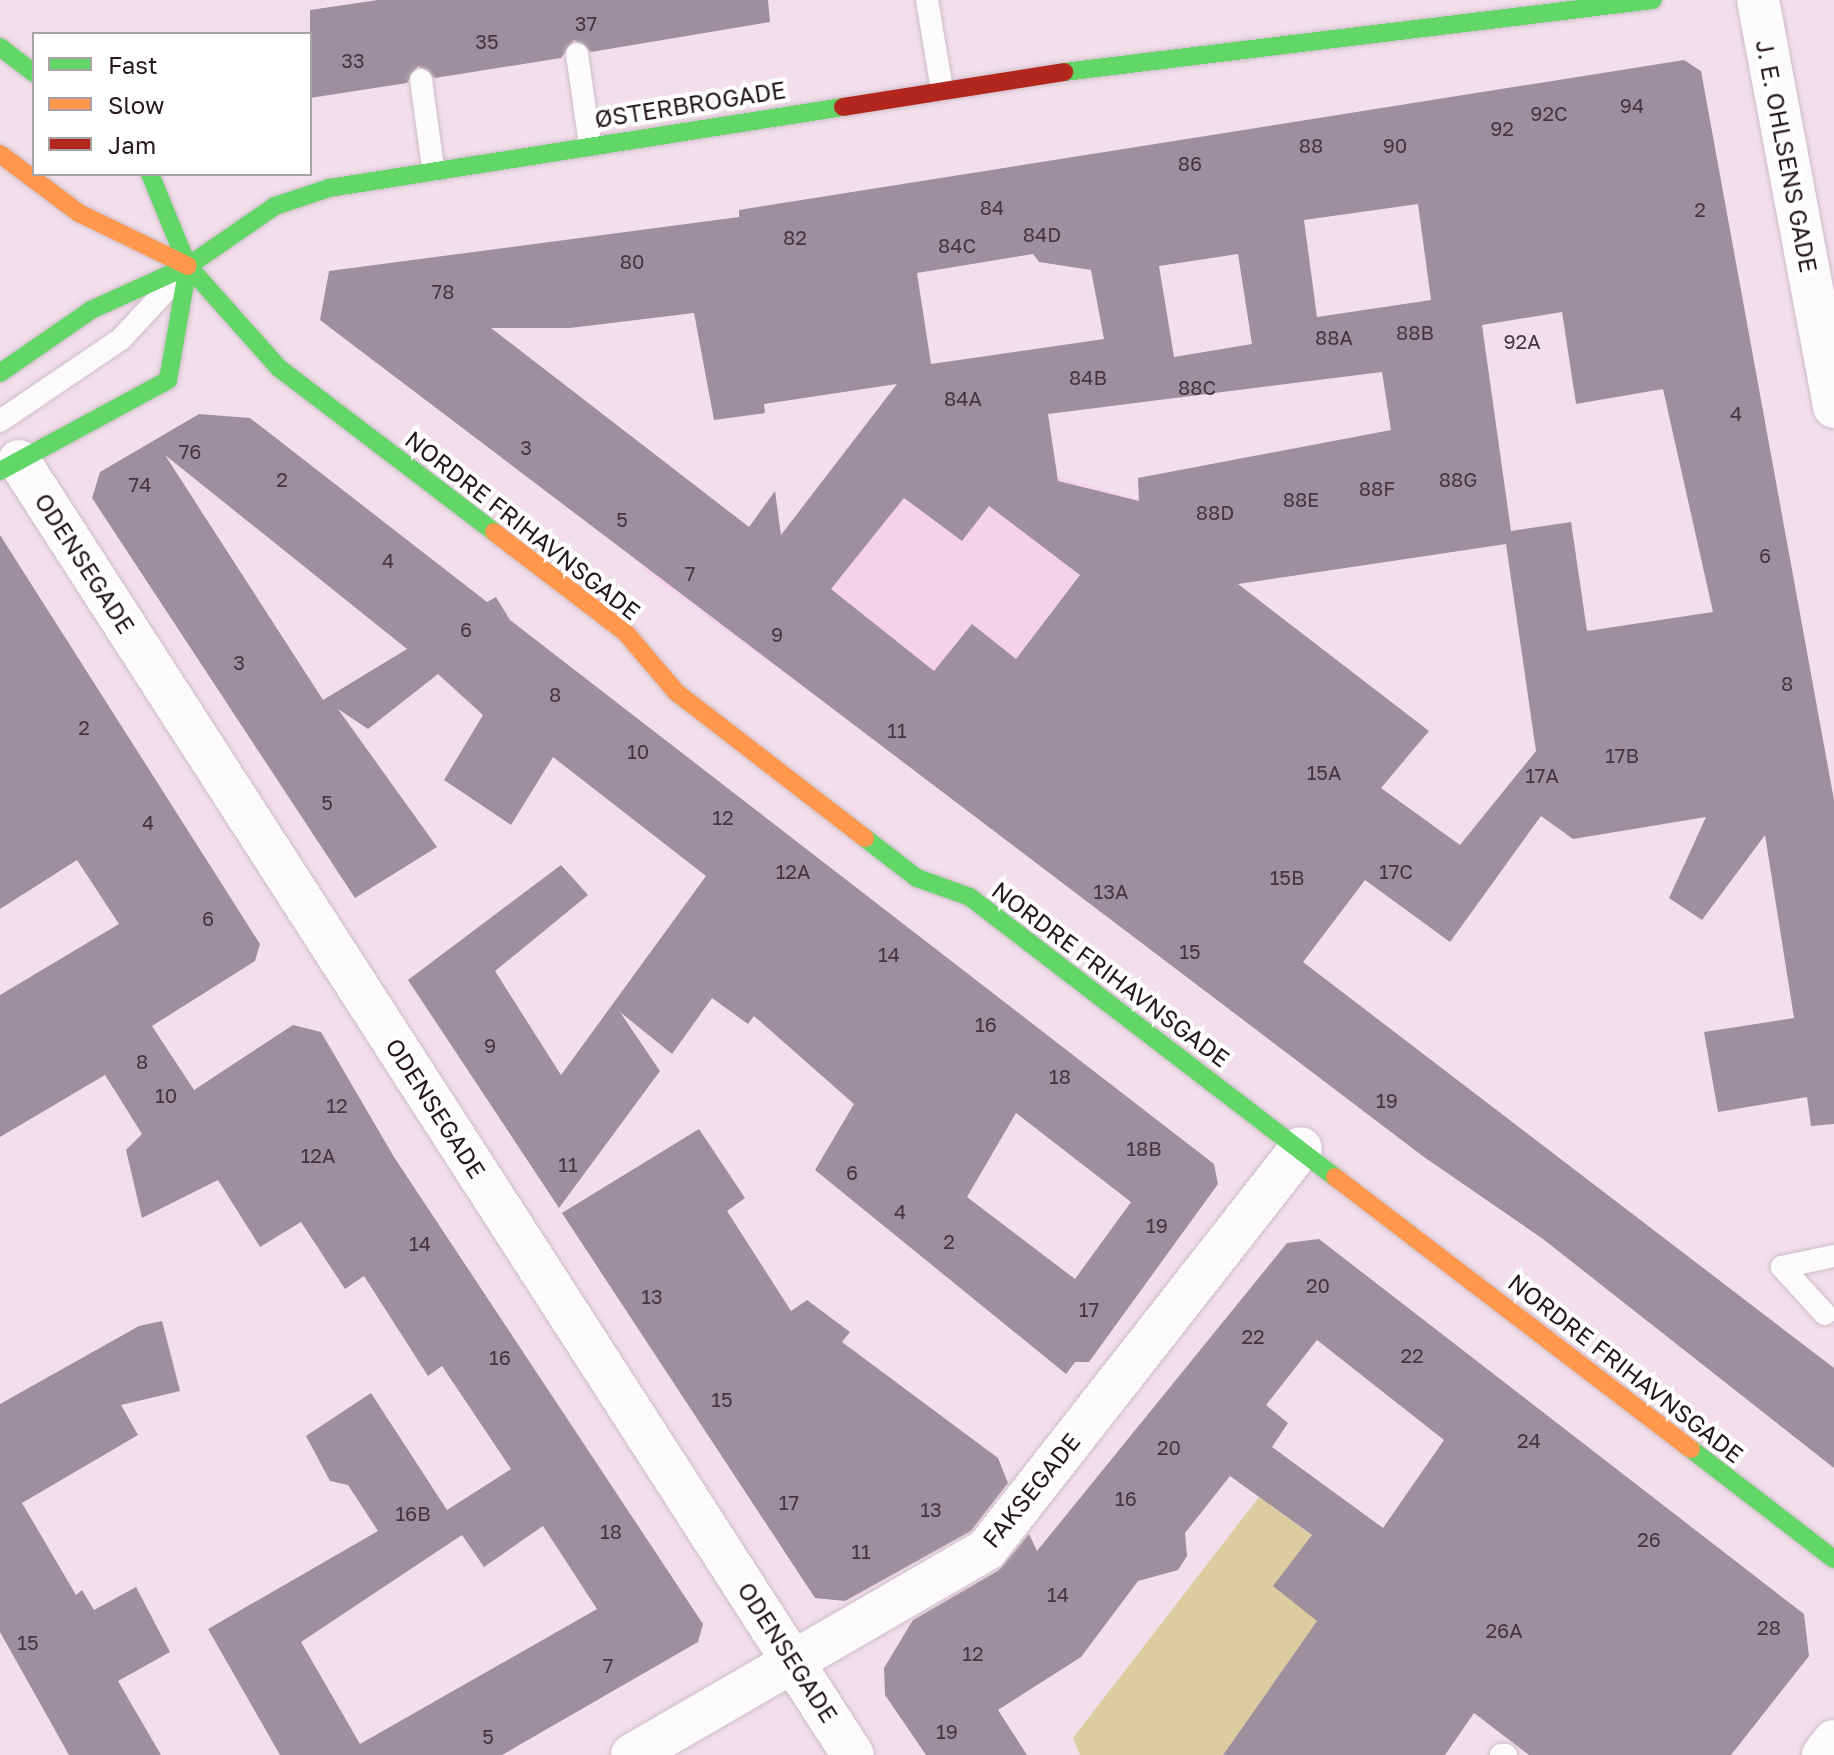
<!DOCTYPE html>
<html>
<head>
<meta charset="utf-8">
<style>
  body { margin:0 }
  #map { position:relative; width:1834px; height:1755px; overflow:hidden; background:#f2dfeb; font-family:"Golos Text",sans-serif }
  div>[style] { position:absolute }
  .built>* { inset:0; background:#f6d2e9 }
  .green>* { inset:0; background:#ddcca0 }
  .building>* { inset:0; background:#9d909c }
  .roads { filter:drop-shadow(0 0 2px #cdbdc7) drop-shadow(0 0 2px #cdbdc7) }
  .lane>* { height:22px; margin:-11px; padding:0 11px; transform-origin:11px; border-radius:11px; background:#fdfafc }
  .street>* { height:42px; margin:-21px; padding:0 21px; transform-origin:21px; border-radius:21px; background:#fdfafc }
  .fast>* { height:18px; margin:-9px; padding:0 9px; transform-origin:9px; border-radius:9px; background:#63d668 }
  .slow>* { height:18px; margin:-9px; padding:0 9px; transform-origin:9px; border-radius:9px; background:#ff974d }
  .jam>* { height:18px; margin:-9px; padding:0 9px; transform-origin:9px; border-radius:9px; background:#b3261e }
  span { translate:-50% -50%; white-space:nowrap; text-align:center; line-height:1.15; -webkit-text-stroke:8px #fff; paint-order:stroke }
  .number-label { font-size:20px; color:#443540 }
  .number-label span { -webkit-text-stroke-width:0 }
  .street-label { font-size:24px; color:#261721 }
  .legend { position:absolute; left:32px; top:32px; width:280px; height:144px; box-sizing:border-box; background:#fff; border:2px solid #a8a2a6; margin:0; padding:10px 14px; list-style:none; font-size:24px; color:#261721 }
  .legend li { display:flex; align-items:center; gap:16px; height:40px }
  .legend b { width:40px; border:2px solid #a8a2a6 }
</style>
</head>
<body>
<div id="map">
  <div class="built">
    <div style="clip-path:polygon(865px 425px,1138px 499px,1138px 478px,1185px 469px,1195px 528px,978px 816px,641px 568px,686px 510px,758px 564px)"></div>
  </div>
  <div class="green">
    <div style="clip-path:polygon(1259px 1497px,1355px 1567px,1223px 1755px,1080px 1755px,1073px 1738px)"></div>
  </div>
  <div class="building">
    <div style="clip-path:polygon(378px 0,768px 0,770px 22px,591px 52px,574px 40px,561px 58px,435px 78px,418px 66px,407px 83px,310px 98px,310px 10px)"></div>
    <div style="clip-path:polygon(evenodd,1684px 60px,1701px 71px,1834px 800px,1834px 1124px,1811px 1126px,1807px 1097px,1718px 1112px,1704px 1032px,1794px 1018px,1765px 835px,1702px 920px,1669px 898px,1706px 817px,1573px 839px,1541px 816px,1450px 942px,1365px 880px,1303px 962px,1834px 1368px,1834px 1468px,1543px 1239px,1424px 1157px,320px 320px,329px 271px,739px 217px,739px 210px,1684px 60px,1418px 204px,1431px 300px,1317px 317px,1304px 220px,1418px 204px,1684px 60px,1033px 254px,1039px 262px,1091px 270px,1104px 339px,931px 364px,917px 273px,1033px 254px,1684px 60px,1238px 254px,1252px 344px,1174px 357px,1159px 266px,1238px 254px,1684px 60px,1562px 312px,1576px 404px,1663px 389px,1713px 612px,1587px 631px,1571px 522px,1511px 531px,1482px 325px,1562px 312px,1684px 60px,694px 313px,714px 420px,765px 413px,764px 404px,897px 384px,781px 535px,775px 491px,749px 527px,491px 328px,570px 328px,694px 313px,1684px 60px,1382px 372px,1391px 430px,1138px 478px,1139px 501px,1058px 481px,1048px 414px,1382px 372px,1684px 60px,904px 498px,962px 541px,989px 506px,1080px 575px,1016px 659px,972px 624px,934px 671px,831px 589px,904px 498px,1684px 60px,1506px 544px,1536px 751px,1460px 845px,1381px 788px,1429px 731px,1238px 584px,1506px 544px)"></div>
    <div style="clip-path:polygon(evenodd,199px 414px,250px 418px,487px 602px,496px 597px,510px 620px,1214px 1164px,1218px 1184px,1089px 1362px,1075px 1362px,1066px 1374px,815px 1170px,854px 1104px,754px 1016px,748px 1024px,712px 998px,672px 1054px,620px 1012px,660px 1071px,559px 1208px,408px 980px,561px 865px,588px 895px,495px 971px,561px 1075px,706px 876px,553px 757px,511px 825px,444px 780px,483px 715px,438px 674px,368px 729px,338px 709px,437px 847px,355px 898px,92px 498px,100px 472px,199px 414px,165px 455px,407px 649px,323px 700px,165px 455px,199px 414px,1016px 1113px,1131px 1202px,1075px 1279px,967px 1197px,1016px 1113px)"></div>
    <div style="clip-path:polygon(evenodd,0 535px,260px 944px,255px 961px,152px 1026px,194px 1090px,293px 1025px,321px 1032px,394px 1157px,703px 1624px,698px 1642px,502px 1755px,280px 1755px,208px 1629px,378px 1531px,348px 1485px,330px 1481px,306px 1436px,371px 1393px,447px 1510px,511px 1469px,442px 1366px,428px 1376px,364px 1276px,345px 1289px,301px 1222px,260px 1247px,218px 1180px,142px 1218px,126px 1150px,142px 1134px,105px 1075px,0 1137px,0 995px,119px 924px,77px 860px,0 909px,0 535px,543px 1526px,597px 1609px,360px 1744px,301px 1642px,462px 1535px,484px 1567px,543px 1526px)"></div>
    <div style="clip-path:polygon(699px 1129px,745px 1198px,727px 1211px,791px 1311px,807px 1300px,850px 1332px,842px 1342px,998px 1458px,1008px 1483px,971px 1531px,845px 1601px,815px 1598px,562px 1213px)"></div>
    <div style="clip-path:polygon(evenodd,1319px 1239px,1804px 1614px,1809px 1656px,1731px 1755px,1529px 1755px,1474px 1713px,1445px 1755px,1223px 1755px,1317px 1621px,1273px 1586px,1312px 1535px,1230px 1476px,1185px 1533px,1187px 1556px,1178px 1570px,1138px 1581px,1081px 1657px,998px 1710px,1027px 1755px,926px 1755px,885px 1695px,884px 1668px,913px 1620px,999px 1570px,1029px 1534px,1037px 1551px,1287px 1243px,1319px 1239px,1317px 1340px,1444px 1440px,1383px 1528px,1272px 1447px,1288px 1423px,1266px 1405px,1317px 1340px)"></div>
    <div style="clip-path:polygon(162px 1321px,180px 1391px,121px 1405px,138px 1435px,22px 1503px,76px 1595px,82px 1590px,94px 1610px,136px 1587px,170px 1652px,118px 1681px,161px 1755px,69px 1755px,0 1632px,0 1404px,139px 1326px)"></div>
  </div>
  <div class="roads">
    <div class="lane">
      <div style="left:927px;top:0;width:91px;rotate:80.5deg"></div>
      <div style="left:577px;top:54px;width:91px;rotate:81.8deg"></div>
      <div style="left:421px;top:80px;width:89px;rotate:82.2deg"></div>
      <div style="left:0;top:421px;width:146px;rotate:-34.1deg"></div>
      <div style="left:121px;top:339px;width:72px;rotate:-47.2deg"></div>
      <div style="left:1825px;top:1314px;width:64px;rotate:-132.5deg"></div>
      <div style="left:1782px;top:1267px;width:53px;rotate:-11.9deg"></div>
      <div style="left:1501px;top:1755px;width:5px"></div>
    </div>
    <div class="street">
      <div style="left:1758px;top:0;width:414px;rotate:79.4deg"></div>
      <div style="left:19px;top:461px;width:1539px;rotate:57.2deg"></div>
      <div style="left:632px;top:1755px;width:410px;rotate:-30.1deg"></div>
      <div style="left:987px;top:1549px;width:509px;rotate:-51.94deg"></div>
      <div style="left:1823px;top:1755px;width:18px;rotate:-52deg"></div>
    </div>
    <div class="fast">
      <div style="left:0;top:47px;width:43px;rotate:37.4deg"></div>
      <div style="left:1064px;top:72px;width:593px;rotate:-6.97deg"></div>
      <div style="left:150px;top:174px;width:100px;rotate:67.6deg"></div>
      <div style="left:188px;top:266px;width:137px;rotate:48.3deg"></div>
      <div style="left:279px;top:368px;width:270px;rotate:37.3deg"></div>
      <div style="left:0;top:373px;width:111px;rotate:-34.7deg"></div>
      <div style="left:91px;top:310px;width:107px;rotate:-24.4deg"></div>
      <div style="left:188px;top:266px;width:106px;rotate:-34.6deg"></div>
      <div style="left:275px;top:206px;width:57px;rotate:-18.4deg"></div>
      <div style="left:329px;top:188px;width:520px;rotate:-8.96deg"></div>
      <div style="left:0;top:471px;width:191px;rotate:-28.4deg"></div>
      <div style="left:168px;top:380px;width:116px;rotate:-80deg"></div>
      <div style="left:865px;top:838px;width:66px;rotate:37.6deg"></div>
      <div style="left:917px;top:878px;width:56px;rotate:19.7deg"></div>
      <div style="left:970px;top:897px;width:460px;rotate:37.5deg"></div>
      <div style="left:1691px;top:1449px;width:180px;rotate:37.6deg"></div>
    </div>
    <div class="slow">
      <div style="left:0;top:154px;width:99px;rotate:36.8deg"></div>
      <div style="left:79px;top:213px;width:121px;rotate:25.9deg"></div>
      <div style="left:494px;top:532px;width:165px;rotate:37.4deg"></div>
      <div style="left:625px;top:632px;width:79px;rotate:49.6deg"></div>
      <div style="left:676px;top:692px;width:239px;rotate:37.7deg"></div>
      <div style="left:1335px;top:1177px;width:448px;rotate:37.4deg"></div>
    </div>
    <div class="jam">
      <div style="left:843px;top:107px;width:224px;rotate:-9deg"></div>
    </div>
  </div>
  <div class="number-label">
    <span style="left:586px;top:23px">37</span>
    <span style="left:487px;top:41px">35</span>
    <span style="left:353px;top:60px">33</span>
    <span style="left:1632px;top:105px">94</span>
    <span style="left:1549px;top:113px">92C</span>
    <span style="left:1502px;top:128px">92</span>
    <span style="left:1311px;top:145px">88</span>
    <span style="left:1395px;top:145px">90</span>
    <span style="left:1190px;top:163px">86</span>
    <span style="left:992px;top:207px">84</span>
    <span style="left:1700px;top:209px">2</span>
    <span style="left:1042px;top:234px">84D</span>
    <span style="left:795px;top:237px">82</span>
    <span style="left:957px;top:245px">84C</span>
    <span style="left:632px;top:261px">80</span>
    <span style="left:443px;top:291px">78</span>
    <span style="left:1415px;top:332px">88B</span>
    <span style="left:1334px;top:337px">88A</span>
    <span style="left:1522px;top:341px">92A</span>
    <span style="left:1088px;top:377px">84B</span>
    <span style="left:1197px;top:387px">88C</span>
    <span style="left:963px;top:398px">84A</span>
    <span style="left:1736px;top:413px">4</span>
    <span style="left:526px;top:447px">3</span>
    <span style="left:190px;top:451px">76</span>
    <span style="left:282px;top:479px">2</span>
    <span style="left:1458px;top:479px">88G</span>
    <span style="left:140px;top:484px">74</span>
    <span style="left:1377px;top:488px">88F</span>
    <span style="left:1301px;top:499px">88E</span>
    <span style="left:1215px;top:512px">88D</span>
    <span style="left:622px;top:519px">5</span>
    <span style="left:1765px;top:555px">6</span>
    <span style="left:388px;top:560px">4</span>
    <span style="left:690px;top:573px">7</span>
    <span style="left:466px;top:629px">6</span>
    <span style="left:777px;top:634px">9</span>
    <span style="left:239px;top:662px">3</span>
    <span style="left:1787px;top:683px">8</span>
    <span style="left:555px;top:694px">8</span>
    <span style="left:84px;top:727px">2</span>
    <span style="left:897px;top:730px">11</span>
    <span style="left:638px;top:751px">10</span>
    <span style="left:1622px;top:755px">17B</span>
    <span style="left:1324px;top:772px">15A</span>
    <span style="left:1542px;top:775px">17A</span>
    <span style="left:327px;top:802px">5</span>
    <span style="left:723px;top:817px">12</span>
    <span style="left:148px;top:822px">4</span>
    <span style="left:793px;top:871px">12A</span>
    <span style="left:1396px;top:871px">17C</span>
    <span style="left:1287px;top:877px">15B</span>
    <span style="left:1111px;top:891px">13A</span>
    <span style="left:208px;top:918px">6</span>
    <span style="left:1190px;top:951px">15</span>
    <span style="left:889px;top:954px">14</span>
    <span style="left:986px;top:1024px">16</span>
    <span style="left:490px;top:1045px">9</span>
    <span style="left:142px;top:1061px">8</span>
    <span style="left:1060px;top:1076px">18</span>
    <span style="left:166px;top:1095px">10</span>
    <span style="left:1387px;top:1100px">19</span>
    <span style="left:337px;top:1105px">12</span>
    <span style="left:1144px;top:1148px">18B</span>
    <span style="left:318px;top:1155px">12A</span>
    <span style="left:568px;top:1164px">11</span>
    <span style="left:852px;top:1172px">6</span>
    <span style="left:900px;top:1211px">4</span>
    <span style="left:1157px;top:1225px">19</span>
    <span style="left:949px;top:1241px">2</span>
    <span style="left:420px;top:1243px">14</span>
    <span style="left:1318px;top:1285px">20</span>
    <span style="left:652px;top:1296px">13</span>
    <span style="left:1089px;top:1309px">17</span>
    <span style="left:1253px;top:1336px">22</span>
    <span style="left:1412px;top:1355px">22</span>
    <span style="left:500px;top:1357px">16</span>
    <span style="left:722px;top:1399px">15</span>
    <span style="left:1529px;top:1440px">24</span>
    <span style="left:1169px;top:1447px">20</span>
    <span style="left:1126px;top:1498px">16</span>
    <span style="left:789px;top:1502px">17</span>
    <span style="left:931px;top:1509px">13</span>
    <span style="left:413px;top:1513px">16B</span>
    <span style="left:611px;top:1531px">18</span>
    <span style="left:1649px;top:1539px">26</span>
    <span style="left:861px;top:1551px">11</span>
    <span style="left:1058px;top:1594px">14</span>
    <span style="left:1769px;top:1627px">28</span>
    <span style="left:1504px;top:1630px">26A</span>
    <span style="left:28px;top:1642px">15</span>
    <span style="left:973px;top:1653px">12</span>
    <span style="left:608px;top:1665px">7</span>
    <span style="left:947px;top:1731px">19</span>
    <span style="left:488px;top:1736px">5</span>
  </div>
  <div class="street-label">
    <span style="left:690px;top:104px;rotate:-9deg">ØSTERBROGADE</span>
    <span style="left:1787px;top:156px;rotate:79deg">J. E. OHLSENS GADE</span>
    <span style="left:523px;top:525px;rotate:38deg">NORDRE FRIHAVNSGADE</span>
    <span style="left:85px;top:563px;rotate:57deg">ODENSEGADE</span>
    <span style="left:1111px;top:974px;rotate:37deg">NORDRE FRIHAVNSGADE</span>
    <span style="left:436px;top:1108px;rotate:57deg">ODENSEGADE</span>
    <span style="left:1626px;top:1368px;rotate:38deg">NORDRE FRIHAVNSGADE</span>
    <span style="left:1031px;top:1490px;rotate:-51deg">FAKSEGADE</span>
    <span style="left:788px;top:1652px;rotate:57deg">ODENSEGADE</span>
  </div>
  <ul class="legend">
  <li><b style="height:10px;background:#63d668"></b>Fast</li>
  <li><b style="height:10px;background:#ff974d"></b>Slow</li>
  <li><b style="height:10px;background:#b3261e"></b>Jam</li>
  </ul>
</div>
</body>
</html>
